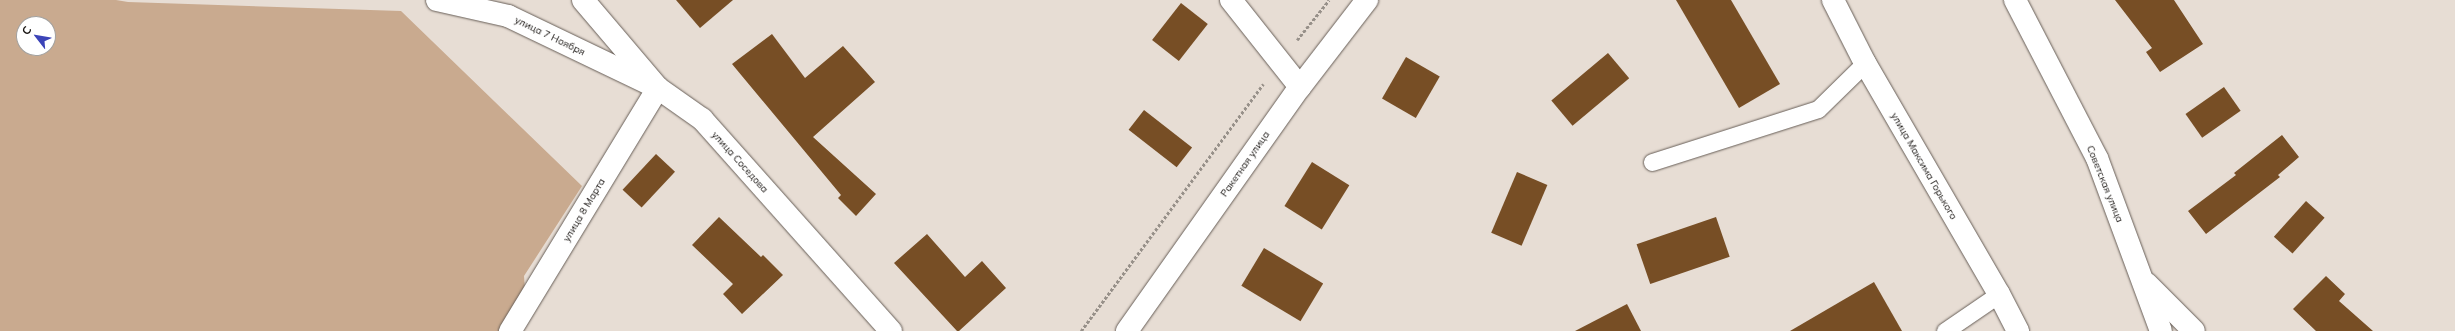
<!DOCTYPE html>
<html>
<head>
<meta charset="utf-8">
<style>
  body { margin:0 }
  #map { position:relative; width:2455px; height:331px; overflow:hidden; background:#e7ddd4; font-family:Mulish,sans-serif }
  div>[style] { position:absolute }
  .green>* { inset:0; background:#c9aa8f }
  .building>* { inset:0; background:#774e25; transform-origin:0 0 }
  .path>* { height:2.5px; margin-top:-1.25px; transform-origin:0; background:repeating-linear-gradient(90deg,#979089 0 3px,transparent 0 5px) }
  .roads { filter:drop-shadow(0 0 1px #675e57) drop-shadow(0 0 1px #675e57) }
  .lane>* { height:17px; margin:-8.5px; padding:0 8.5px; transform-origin:8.5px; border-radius:8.5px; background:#fff }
  .street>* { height:22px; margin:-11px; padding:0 11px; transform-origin:11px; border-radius:11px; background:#fff }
  .secondary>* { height:22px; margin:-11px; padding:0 11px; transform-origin:11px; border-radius:11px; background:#fff }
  span { translate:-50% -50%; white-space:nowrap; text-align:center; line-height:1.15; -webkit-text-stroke:4px #fff; paint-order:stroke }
  .street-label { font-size:10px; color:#171310 }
  .north { position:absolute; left:16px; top:16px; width:40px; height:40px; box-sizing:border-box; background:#fff; border:1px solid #a2a19f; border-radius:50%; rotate:301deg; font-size:11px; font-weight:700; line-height:16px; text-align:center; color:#171310 }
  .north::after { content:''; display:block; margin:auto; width:14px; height:18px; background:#3c44b8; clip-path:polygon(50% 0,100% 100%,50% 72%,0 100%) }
</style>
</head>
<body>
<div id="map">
  <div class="green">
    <div style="clip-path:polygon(evenodd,0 0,116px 0,128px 2px,401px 11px,582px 186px,524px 276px,526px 303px,508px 331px,0 331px,0 0,24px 24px,48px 24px,48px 48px,24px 48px,24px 24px)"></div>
  </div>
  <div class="building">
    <div style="clip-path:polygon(676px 0,733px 0,700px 28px)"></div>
    <div style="clip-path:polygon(1676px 0,1731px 0,1780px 84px,1739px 108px)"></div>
    <div style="clip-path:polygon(2115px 0,2174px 0,2203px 44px,2160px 72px,2146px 52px,2152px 48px)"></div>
    <div style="left:1181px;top:3px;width:34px;height:47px;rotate:38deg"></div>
    <div style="clip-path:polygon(772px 34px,805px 78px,843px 46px,875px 82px,813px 137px,876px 194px,856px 216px,838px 198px,841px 195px,732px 64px)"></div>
    <div style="left:1608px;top:53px;width:33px;height:74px;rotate:50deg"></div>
    <div style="left:1406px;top:57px;width:39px;height:48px;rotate:30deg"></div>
    <div style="left:2224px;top:87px;width:29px;height:47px;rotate:55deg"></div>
    <div style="left:1144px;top:110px;width:61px;height:25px;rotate:38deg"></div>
    <div style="clip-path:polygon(2282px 135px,2299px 157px,2278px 175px,2280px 177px,2206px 234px,2188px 211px,2236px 175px,2234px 173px)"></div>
    <div style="left:656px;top:154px;width:26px;height:49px;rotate:43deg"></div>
    <div style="left:1312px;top:162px;width:44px;height:52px;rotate:32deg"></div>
    <div style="left:1517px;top:172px;width:33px;height:66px;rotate:23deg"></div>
    <div style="left:2306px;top:201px;width:25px;height:48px;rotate:42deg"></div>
    <div style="clip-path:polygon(719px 217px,761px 257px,763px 255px,783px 275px,742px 314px,723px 294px,733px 284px,692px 245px)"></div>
    <div style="left:1716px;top:217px;width:42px;height:84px;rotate:71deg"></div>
    <div style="clip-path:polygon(927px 234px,965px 277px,982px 261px,1006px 288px,959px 331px,957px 331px,894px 263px)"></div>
    <div style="left:1264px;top:248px;width:69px;height:44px;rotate:31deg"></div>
    <div style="clip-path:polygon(2326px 276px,2345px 294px,2339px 301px,2373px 331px,2316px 331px,2293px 309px)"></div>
    <div style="clip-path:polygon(1874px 282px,1902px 331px,1790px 331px)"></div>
    <div style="clip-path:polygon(1627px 304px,1641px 331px,1575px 331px)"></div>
  </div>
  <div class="path">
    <div style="left:1297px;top:40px;width:51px;rotate:-51.3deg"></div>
    <div style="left:1081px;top:331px;width:307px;rotate:-53.6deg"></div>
  </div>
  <div class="roads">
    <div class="lane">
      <div style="left:1652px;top:162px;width:174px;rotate:-17.7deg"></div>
      <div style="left:1818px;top:109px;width:66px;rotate:-44.4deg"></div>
      <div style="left:1945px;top:331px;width:65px;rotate:-34.4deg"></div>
    </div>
    <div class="street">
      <div style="left:437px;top:0;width:73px;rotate:12.7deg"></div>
      <div style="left:508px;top:16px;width:166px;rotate:25.6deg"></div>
      <div style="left:658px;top:88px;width:285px;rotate:121.3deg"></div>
      <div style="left:583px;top:0;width:116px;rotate:49.6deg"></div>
      <div style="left:658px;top:88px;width:54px;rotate:35.2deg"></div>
      <div style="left:702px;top:119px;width:284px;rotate:48.3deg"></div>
      <div style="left:1231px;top:0;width:111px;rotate:51.6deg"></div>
      <div style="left:1833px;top:0;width:71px;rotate:63.1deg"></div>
      <div style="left:1865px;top:63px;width:267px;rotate:59.9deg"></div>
      <div style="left:1999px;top:294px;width:42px;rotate:62.8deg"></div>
      <div style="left:2015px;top:0;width:178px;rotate:62.6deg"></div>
      <div style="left:2097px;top:158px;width:184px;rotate:69.7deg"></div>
      <div style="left:2147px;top:284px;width:66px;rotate:45deg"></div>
    </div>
    <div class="secondary">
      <div style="left:1127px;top:331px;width:299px;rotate:-54.7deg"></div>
      <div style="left:1300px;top:87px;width:110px;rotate:-52.4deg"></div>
    </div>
  </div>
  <div class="street-label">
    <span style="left:550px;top:36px;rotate:26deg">улица 7 Ноября</span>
    <span style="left:740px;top:162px;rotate:48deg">улица Соседова</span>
    <span style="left:1245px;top:164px;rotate:-55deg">Ракетная улица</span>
    <span style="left:1924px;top:166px;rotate:60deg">улица Максима Горького</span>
    <span style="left:2105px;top:184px;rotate:68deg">Советская улица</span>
    <span style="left:584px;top:210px;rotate:-59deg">улица 8 Марта</span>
  </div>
  <div class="north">С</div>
</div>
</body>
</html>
